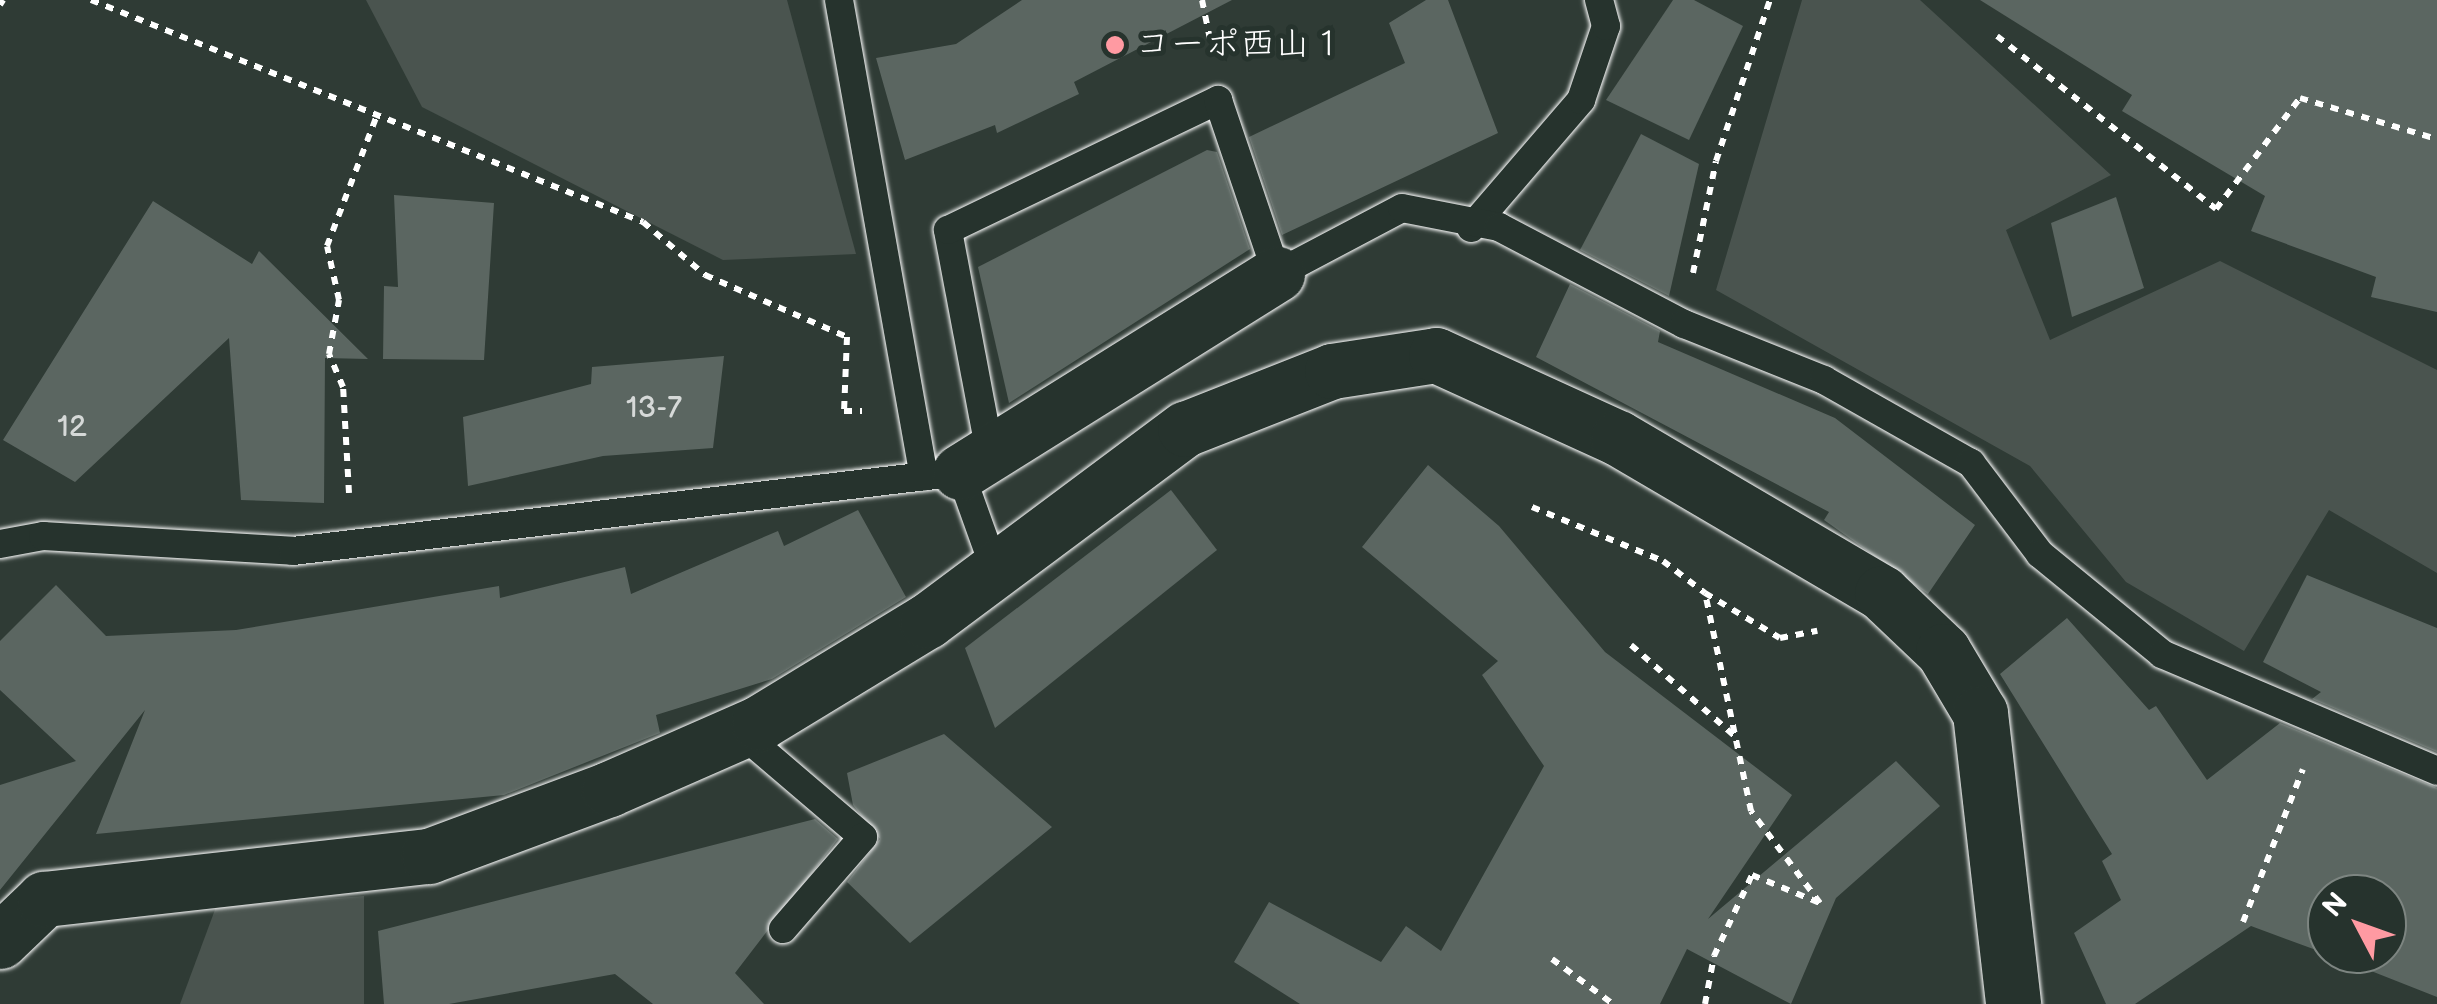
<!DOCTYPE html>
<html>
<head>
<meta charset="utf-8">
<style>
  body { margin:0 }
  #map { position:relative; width:2437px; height:1004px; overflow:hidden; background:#2f3b35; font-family:"Balsamiq Sans","Klee One",sans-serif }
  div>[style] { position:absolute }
  .green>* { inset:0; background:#4a544f }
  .building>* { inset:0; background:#5b6661 }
  .path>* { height:6px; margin-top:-3px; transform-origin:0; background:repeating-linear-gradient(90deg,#fff 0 8px,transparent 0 16px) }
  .roads { filter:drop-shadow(0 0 2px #fff) drop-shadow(0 0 2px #fff) }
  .service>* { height:28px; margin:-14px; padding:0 14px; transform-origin:14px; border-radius:14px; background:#26332d }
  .minor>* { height:55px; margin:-27.5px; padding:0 27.5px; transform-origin:27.5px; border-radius:27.5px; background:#26332d }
  .dots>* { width:28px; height:28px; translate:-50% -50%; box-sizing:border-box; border:5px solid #26332d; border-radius:50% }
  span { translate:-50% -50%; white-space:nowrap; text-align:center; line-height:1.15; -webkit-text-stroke:10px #26332d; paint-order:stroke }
  .number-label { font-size:30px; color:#d6d9d8 }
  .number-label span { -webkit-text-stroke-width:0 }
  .poi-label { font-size:35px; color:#fff }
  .left { translate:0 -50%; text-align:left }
  .north { position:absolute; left:2307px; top:874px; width:100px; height:100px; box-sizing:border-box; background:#26332d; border:2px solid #7d8581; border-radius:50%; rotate:311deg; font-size:28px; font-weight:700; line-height:40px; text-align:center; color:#fff }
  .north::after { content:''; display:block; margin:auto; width:35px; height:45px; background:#ff9aa2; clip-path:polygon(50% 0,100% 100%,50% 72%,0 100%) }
</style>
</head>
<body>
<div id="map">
  <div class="green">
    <div style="clip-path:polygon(366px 0,787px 0,856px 254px,723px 260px,422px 107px)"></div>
    <div style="clip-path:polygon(1802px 0,1920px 0,2111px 175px,2006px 230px,2050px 340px,2220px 261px,2437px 370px,2437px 573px,2329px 510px,2244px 651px,2126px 582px,2030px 466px,1716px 290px)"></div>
    <div style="clip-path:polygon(364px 896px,364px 1004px,180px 1004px,216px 907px)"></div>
  </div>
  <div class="building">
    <div style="clip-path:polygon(1022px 0,1232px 0,1074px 82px,1079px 94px,997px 133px,995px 125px,905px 160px,876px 58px,956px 44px)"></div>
    <div style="clip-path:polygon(1426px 0,1448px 0,1498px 133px,1282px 235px,1249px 137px,1405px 63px,1389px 23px)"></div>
    <div style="clip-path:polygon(1673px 0,1694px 0,1743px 26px,1689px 140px,1606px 100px)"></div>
    <div style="clip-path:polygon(1980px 0,2437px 0,2437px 312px,2371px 297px,2376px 277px,2251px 231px,2265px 196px,2122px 111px,2132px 95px)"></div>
    <div style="clip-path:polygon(1641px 134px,1699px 164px,1669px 296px,1580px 250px)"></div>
    <div style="clip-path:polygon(1207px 150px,1217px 152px,1250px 249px,1009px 403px,978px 267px)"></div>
    <div style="clip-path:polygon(394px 195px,494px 203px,484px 360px,383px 359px,384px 286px,398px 287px)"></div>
    <div style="clip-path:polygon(2116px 197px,2144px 288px,2072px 317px,2051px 223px)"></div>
    <div style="clip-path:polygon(153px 201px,252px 264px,259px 251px,368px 359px,325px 358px,324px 503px,241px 500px,229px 338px,75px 482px,3px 440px)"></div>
    <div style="clip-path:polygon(1570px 284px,1660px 331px,1658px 342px,1835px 418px,1975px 525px,1928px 594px,1824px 520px,1829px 512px,1536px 357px)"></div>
    <div style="clip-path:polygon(724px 356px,713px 448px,603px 456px,468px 486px,463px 417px,591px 384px,592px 367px)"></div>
    <div style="clip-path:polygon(1428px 465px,1499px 526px,1605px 652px,1792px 795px,1708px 919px,1896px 761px,1940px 806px,1836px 898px,1791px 1004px,1687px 949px,1660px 1004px,1300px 1004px,1234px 962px,1269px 902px,1381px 962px,1406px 926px,1441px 951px,1544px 766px,1482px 675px,1498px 661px,1362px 547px)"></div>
    <div style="clip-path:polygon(1171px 490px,1217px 550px,995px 728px,965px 648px)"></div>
    <div style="clip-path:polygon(858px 510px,906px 597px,772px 679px,656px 715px,660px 733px,504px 795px,96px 834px,145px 710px,0 890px,0 785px,76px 761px,0 690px,0 641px,56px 585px,106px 636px,236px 630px,499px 586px,500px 598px,625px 567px,631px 594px,778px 531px,784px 546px)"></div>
    <div style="clip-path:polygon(2307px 575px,2437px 628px,2437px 752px,2312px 699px,2321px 692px,2263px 662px)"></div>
    <div style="clip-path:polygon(2067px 618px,2149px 710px,2156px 706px,2207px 780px,2280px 723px,2437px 788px,2437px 997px,2328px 954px,2387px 954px,2387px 894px,2327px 894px,2327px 954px,2251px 926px,2135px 1004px,2106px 1004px,2074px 933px,2121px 900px,2102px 861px,2112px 854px,2000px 674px)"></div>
    <div style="clip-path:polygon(944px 734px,1052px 827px,910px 943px,847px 882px,880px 839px,853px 805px,847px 773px)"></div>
    <div style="clip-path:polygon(815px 819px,838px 839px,735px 973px,764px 1004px,653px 1004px,615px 974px,449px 1004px,384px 1004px,378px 931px)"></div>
  </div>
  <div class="path">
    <div style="left:91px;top:0;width:595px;rotate:21.91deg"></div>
    <div style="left:643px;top:222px;width:82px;rotate:40.5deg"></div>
    <div style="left:705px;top:275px;width:155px;rotate:23.6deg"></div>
    <div style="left:847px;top:337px;width:74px;rotate:92.3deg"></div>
    <div style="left:844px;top:411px;width:18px"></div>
    <div style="left:1202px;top:0;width:55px;rotate:78.5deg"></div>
    <div style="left:0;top:5px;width:6px;rotate:-59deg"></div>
    <div style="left:1997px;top:36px;width:279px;rotate:38.3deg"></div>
    <div style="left:2216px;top:209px;width:139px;rotate:-52.9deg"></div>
    <div style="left:2300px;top:98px;width:143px;rotate:16.7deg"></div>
    <div style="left:1693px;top:273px;width:114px;rotate:-78.4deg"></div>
    <div style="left:1716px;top:161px;width:170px;rotate:-71.5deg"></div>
    <div style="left:349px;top:493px;width:106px;rotate:-93.2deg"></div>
    <div style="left:343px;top:387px;width:36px;rotate:-113deg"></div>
    <div style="left:329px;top:354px;width:55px;rotate:-79.5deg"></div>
    <div style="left:339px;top:300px;width:55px;rotate:-102.5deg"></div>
    <div style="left:327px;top:246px;width:140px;rotate:-69.1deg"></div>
    <div style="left:1532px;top:507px;width:142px;rotate:22.4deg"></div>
    <div style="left:1663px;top:561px;width:53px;rotate:37.3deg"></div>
    <div style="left:1631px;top:645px;width:144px;rotate:41.3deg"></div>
    <div style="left:2243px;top:922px;width:164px;rotate:-68.6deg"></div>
    <div style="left:1552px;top:959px;width:76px;rotate:36.4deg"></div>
    <div style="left:1705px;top:1004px;width:49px;rotate:-79.4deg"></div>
    <div style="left:1714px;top:956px;width:89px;rotate:-64.9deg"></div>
    <div style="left:1752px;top:875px;width:74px;rotate:22.4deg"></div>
    <div style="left:1820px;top:903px;width:115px;rotate:-126.9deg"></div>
    <div style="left:1751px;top:811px;width:223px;rotate:-101.9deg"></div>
    <div style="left:1705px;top:593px;width:87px;rotate:31deg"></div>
    <div style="left:1780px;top:638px;width:38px;rotate:-11deg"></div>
  </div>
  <div class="roads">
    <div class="service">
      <div style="left:839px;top:0;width:484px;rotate:79.9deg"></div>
      <div style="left:1471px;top:228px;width:169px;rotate:-49.3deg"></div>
      <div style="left:1581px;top:100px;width:78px;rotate:-71.3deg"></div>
      <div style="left:1606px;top:26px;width:27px;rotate:-105deg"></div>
      <div style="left:990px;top:453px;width:227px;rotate:-100.7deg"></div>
      <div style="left:948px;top:230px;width:300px;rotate:-25.7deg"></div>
      <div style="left:1218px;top:100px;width:184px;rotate:71.3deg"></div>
      <div style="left:1277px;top:274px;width:141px;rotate:-27.8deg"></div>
      <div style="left:1402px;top:208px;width:99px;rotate:11.1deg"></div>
      <div style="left:1499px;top:227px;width:209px;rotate:27.7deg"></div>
      <div style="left:1684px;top:324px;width:151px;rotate:21.8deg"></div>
      <div style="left:1824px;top:380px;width:169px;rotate:29.5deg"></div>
      <div style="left:1971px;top:463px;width:114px;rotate:52.8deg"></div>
      <div style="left:2040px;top:554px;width:158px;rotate:39.3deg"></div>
      <div style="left:2162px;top:654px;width:299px;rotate:23deg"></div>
      <div style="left:0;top:544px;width:44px;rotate:-10.5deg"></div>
      <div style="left:43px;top:536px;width:250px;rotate:3.4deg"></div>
      <div style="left:293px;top:551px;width:672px;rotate:-6.75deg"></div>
      <div style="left:960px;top:472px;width:104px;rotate:70.3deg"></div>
      <div style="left:739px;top:731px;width:163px;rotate:40.5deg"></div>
      <div style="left:863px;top:837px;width:122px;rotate:131deg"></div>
    </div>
    <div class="minor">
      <div style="left:960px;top:472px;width:374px;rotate:-32deg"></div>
      <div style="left:0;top:941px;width:61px;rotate:-43.7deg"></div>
      <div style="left:44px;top:899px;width:387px;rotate:-6.4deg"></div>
      <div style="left:429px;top:856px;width:192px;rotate:-20.4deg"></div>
      <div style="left:609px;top:789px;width:164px;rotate:-23.7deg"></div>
      <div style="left:759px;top:723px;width:197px;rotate:-31.3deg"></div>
      <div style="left:927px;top:621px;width:322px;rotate:-36.7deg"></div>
      <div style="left:1185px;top:429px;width:158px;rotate:-21.5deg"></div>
      <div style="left:1332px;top:371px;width:105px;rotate:-8.7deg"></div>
      <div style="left:1436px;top:355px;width:200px;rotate:24.5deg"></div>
      <div style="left:1618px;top:438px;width:306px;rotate:30.4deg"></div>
      <div style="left:1882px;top:593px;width:84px;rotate:43.6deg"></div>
      <div style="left:1943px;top:651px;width:72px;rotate:59.2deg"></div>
      <div style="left:1980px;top:713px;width:293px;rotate:83.5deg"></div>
    </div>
  </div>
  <div class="dots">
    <div style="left:1115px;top:45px;background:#ff9aa2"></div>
  </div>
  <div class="number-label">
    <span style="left:654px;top:408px">13-7</span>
    <span style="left:72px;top:427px">12</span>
  </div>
  <div class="poi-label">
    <span class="left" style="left:1135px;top:45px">コーポ西山１</span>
  </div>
  <div class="north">N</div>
</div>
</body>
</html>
